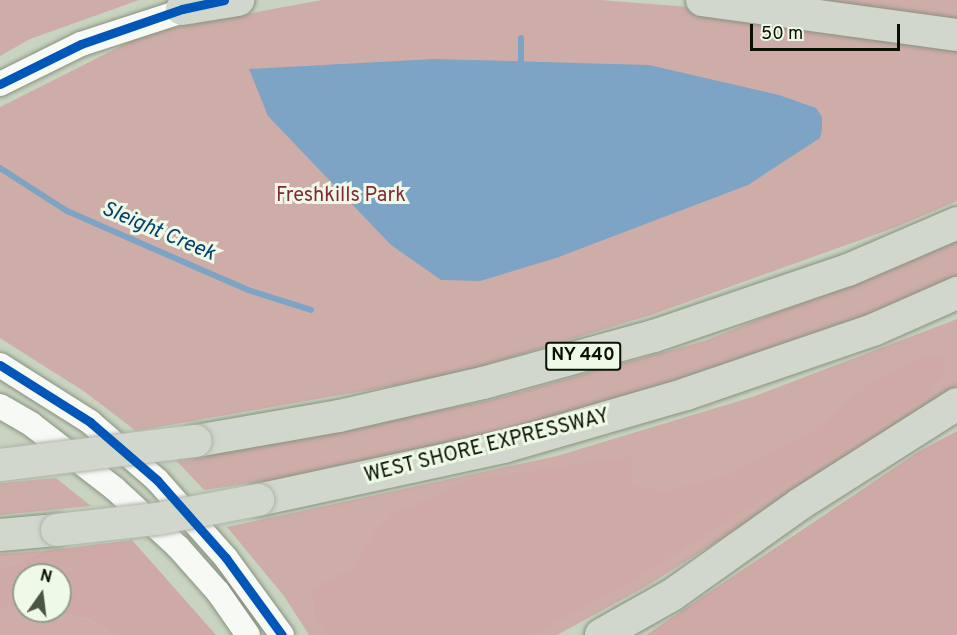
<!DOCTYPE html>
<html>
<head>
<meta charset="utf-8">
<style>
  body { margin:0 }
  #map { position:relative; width:957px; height:635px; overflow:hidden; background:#c8d4bf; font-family:Overpass,sans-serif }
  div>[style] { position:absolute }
  .green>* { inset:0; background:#ceada8 }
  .forest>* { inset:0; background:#cfa9a5 }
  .water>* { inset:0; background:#7da4c4 }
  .stream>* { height:6px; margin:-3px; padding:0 3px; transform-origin:3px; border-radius:3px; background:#7da4c4 }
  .roads { filter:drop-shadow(0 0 2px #889180) drop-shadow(0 0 2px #889180) }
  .secondary>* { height:24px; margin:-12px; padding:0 12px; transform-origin:12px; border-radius:12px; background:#f7f9f5 }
  .highway>* { height:32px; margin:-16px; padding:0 16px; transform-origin:16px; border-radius:16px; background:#d1d7cc }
  .bridges { filter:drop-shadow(0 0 2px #adb3a8) drop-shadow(0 0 2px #adb3a8) }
  .highway-bridge>* { height:32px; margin:-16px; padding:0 16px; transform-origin:16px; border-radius:16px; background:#d1d7cc }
  .cycleway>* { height:9px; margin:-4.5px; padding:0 4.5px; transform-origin:4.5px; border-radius:4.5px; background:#0057b8 }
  span { translate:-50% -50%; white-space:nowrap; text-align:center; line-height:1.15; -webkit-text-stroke:6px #effae6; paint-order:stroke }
  .shield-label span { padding:2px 4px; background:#effae6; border:2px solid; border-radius:4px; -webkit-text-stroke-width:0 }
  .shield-label { font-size:18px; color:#0a1104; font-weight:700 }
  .park-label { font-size:20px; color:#84263c }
  .street-label { font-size:20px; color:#0a1104 }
  .water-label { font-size:21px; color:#043f72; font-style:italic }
  .north { position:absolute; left:12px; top:563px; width:60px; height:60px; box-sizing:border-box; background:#effae6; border:2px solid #939d8c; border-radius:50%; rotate:14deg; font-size:16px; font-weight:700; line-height:24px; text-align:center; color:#0a1104 }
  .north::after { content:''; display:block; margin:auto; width:21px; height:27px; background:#4c5545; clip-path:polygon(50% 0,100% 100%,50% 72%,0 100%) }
  .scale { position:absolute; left:750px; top:24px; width:150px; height:27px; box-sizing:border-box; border:3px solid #0a1104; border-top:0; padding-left:8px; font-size:18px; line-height:21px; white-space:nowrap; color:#0a1104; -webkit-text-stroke:4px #effae6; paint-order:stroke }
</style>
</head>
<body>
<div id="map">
  <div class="green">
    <div style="clip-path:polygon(0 0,139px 0,30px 39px,0 56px)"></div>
    <div style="clip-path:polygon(322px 0,600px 0,702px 8px,957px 41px,957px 201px,894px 228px,651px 315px,453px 375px,136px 431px,85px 392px,0 338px,0 107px,149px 32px)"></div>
    <div style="clip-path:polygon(788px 0,957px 0,957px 24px)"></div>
    <div style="clip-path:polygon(957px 241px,957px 281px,940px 289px,709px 374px,489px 438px,262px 482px,204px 490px,176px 460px,487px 401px,704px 341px)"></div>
    <div style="clip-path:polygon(957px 319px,957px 389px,647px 586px,557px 635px,309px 635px,284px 596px,227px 527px,557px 456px,752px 397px)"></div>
    <div style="clip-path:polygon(56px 478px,91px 506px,0 515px,0 483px)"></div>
    <div style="clip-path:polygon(43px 551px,0 569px,0 554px)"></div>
    <div style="clip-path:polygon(0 607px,24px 607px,24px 611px,52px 611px,92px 620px,113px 635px,0 635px)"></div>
  </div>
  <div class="forest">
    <div style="clip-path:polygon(926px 354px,944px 358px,944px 374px,926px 397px,623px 587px,532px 635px,326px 635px,315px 617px,312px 588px,352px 568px,373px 534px,392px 514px,430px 498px,461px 481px,633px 456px,631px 485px,666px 491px,729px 475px,813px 431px,867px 385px)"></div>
    <div style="clip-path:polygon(957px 431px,957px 635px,646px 635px,918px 452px)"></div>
    <div style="clip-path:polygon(132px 540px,216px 635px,113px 635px,92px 620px,52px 611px,60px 611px,60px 575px,24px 575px,24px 607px,0 607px,0 569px,43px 551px)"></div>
  </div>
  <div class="water">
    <div style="clip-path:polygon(434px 59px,649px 65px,779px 95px,816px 108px,822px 117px,822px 130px,820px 138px,748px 185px,556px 258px,480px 281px,441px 280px,391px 245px,268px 116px,249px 69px)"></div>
  </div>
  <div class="stream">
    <div style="left:521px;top:62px;width:24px;rotate:-90deg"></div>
    <div style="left:0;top:168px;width:80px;rotate:32.7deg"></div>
    <div style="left:67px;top:211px;width:197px;rotate:23.6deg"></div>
    <div style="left:248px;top:290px;width:66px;rotate:17.6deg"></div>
  </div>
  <div class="roads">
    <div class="secondary">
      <div style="left:0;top:84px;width:90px;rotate:-26.3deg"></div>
      <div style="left:81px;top:44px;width:123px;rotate:-18deg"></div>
      <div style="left:0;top:365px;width:107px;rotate:32.3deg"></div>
      <div style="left:90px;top:422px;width:89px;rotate:40.9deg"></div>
      <div style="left:157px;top:480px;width:104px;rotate:48.5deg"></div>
      <div style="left:226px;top:558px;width:95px;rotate:54deg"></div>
      <div style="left:0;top:406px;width:36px;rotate:30deg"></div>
      <div style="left:31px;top:424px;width:106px;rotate:37.7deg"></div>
      <div style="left:115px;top:489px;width:86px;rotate:42.6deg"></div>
      <div style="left:178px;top:547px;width:60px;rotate:48.4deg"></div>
      <div style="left:218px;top:592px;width:52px;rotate:55.1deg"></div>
    </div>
    <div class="highway">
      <div style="left:702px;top:0;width:257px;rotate:7.8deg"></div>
      <div style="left:182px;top:9px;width:57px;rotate:-9.1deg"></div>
      <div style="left:196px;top:441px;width:145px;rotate:-9.9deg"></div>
      <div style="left:339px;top:416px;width:148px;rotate:-12.9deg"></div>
      <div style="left:483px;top:383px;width:177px;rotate:-15.4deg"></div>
      <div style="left:654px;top:336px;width:205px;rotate:-18.8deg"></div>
      <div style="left:848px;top:270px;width:119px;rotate:-23.3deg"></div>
      <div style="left:258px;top:500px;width:252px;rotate:-12.2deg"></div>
      <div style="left:504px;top:447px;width:190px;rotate:-16.2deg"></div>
      <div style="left:686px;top:394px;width:198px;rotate:-18.9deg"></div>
      <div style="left:873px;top:330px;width:92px;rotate:-23.8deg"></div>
      <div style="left:0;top:535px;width:57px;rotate:-5deg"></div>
      <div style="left:601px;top:635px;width:81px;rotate:-29.4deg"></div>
      <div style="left:672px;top:595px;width:157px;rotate:-35.4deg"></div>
      <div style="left:800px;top:504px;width:186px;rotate:-32.5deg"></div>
    </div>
  </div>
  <div class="bridges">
    <div class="highway-bridge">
      <div style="left:0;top:465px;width:197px;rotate:-7deg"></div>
      <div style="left:57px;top:530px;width:101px;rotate:-6.3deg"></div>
      <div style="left:157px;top:519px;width:103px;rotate:-10.7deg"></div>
    </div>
  </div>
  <div class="cycleway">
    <div style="left:0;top:84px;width:90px;rotate:-26.3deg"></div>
    <div style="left:81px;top:44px;width:107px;rotate:-19.1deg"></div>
    <div style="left:182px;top:9px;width:43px;rotate:-12.1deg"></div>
    <div style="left:0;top:365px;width:107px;rotate:32.3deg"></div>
    <div style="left:90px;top:422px;width:89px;rotate:40.9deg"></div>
    <div style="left:157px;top:480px;width:104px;rotate:48.5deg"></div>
    <div style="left:226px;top:558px;width:95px;rotate:54deg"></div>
  </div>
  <div class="shield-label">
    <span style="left:583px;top:356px">NY 440</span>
  </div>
  <div class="park-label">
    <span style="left:341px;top:196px">Freshkills Park</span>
  </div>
  <div class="street-label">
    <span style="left:487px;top:447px;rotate:-14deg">WEST SHORE EXPRESSWAY</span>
  </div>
  <div class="water-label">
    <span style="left:158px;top:232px;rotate:23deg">Sleight Creek</span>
  </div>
  <div class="north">N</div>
  <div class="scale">50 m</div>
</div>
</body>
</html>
